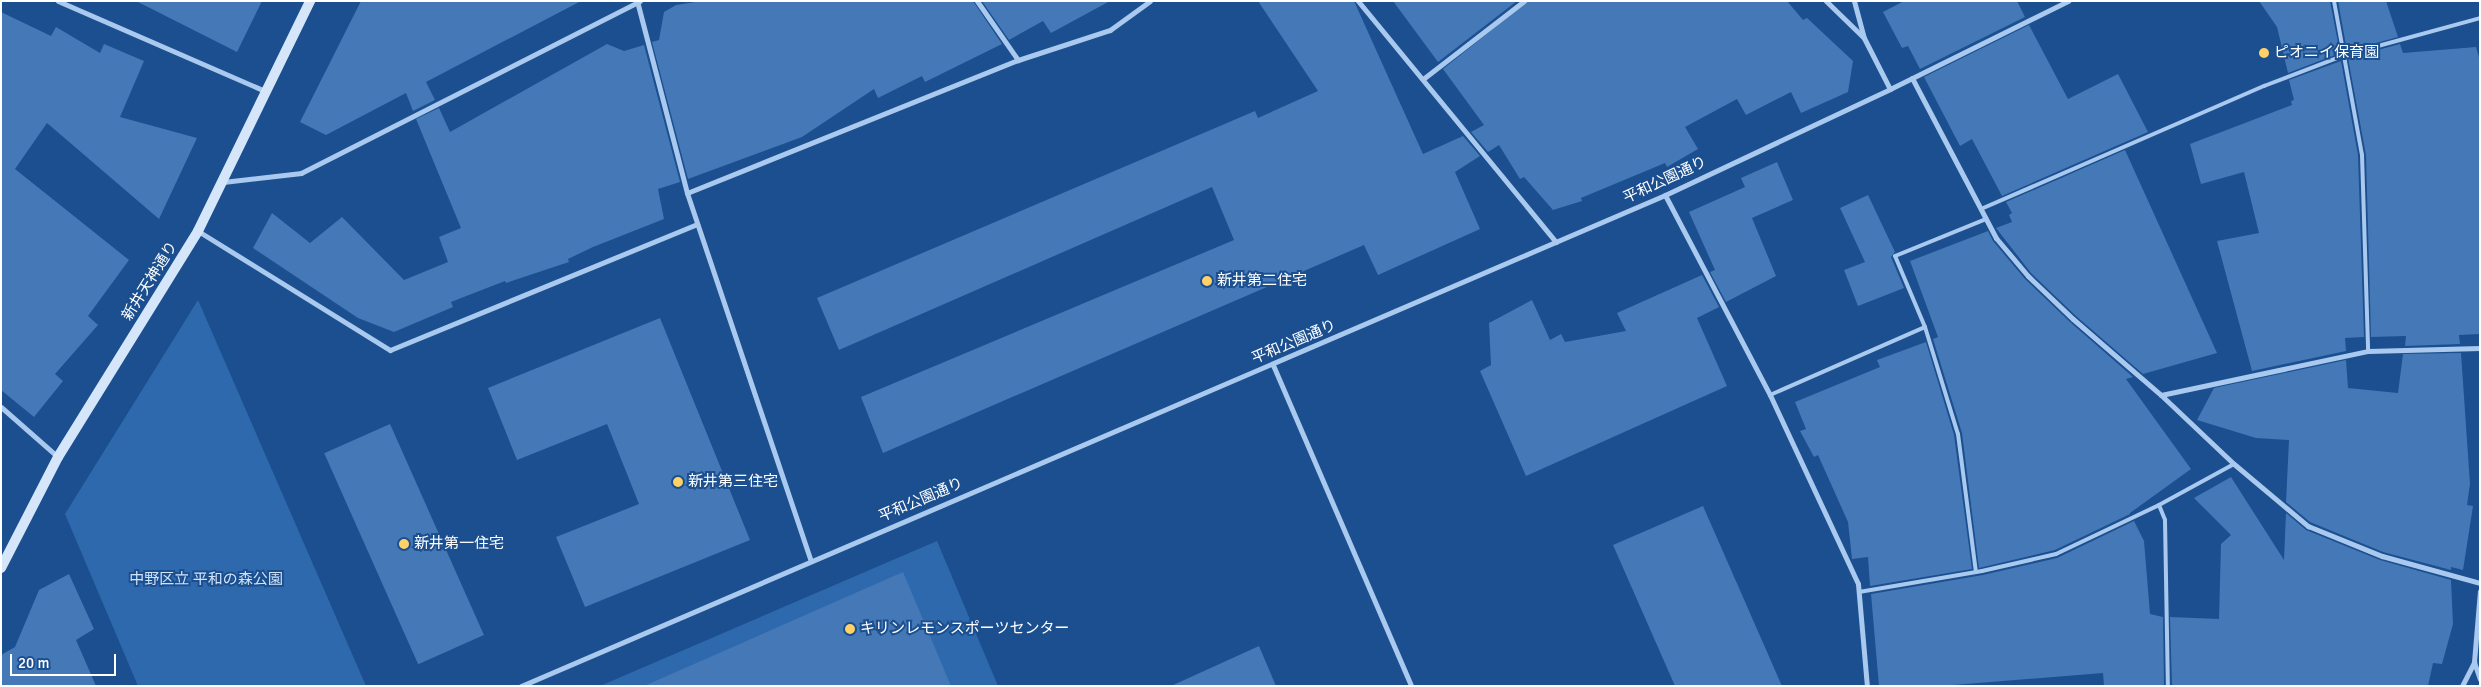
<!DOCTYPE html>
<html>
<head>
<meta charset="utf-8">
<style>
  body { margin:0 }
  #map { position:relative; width:2481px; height:687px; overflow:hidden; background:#1b4f8f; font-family:Signika,"Noto Sans JP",sans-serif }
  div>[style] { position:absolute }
  .green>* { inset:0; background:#2e69ad }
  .building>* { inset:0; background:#4478b7; transform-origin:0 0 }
  .lane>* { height:4px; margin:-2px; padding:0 2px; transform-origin:2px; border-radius:2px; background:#a9c9ee }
  .street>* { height:5px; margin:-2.5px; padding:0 2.5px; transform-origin:2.5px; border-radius:2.5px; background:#a9c9ee }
  .secondary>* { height:10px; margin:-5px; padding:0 5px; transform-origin:5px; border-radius:5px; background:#d6e6fa }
  .dots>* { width:14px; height:14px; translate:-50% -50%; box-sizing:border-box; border:2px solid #1b4f8f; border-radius:50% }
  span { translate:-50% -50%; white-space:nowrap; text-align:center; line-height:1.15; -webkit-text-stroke:4px #1b4f8f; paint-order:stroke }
  .poi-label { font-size:15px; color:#fff }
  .left { translate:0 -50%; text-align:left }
  .street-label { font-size:15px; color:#fff }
  .park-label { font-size:15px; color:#cfe3fa }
  .frame { position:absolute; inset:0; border:2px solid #fff; pointer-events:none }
  .scale { position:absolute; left:10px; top:654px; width:106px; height:22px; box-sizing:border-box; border:2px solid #fff; border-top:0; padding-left:6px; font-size:15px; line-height:18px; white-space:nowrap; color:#fff; -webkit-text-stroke:4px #1b4f8f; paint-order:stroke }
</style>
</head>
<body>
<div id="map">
  <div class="green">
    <div style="clip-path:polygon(198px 300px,366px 686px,138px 686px,65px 514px)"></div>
    <div style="clip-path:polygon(937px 541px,998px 686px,600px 686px)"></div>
  </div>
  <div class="building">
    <div style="clip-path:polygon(136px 1px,262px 1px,237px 52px)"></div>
    <div style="clip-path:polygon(361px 1px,581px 1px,426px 82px,435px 100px,413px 111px,406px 93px,326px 135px,300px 122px)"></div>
    <div style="clip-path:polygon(702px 1px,973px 1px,1002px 44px,925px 82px,922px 76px,878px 98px,874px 89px,802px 137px,688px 179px,652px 42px,659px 40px,664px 12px,676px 5px)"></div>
    <div style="clip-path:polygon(982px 1px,1110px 1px,1051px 33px,1043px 21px,1009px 40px)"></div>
    <div style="clip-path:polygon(1258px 1px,1354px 1px,1423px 154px,1463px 136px,1480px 156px,1455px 172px,1480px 229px,1378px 275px,1364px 245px,883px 453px,861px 397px,1234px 240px,1212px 187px,839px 350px,817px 298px,1255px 111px,1258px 118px,1318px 91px)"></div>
    <div style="clip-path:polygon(1393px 1px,1517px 1px,1438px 62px)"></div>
    <div style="clip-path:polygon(1528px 1px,1787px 1px,1803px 20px,1807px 18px,1853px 61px,1848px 92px,1801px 113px,1791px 92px,1746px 115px,1737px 99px,1685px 127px,1698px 149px,1667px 167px,1665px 163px,1581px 198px,1582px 201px,1553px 210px,1524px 177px,1520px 179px,1499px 145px,1488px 152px,1471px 132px,1484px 125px,1443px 69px)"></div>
    <div style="clip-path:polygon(1904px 1px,2017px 1px,2025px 17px,1920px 69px,1908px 46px,1902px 48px,1883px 12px)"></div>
    <div style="clip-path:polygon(2259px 1px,2330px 1px,2340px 53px,2288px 73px,2277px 27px)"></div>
    <div style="clip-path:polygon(2338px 1px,2386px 1px,2398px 37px,2347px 51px)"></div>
    <div style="clip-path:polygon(1px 12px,51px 36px,56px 27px,100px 53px,104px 44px,144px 61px,120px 117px,197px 138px,159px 219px,47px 123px,15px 169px,129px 260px,88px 316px,98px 325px,55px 374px,63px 381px,34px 417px,1px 390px)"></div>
    <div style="clip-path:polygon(2029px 25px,2068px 99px,2118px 74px,2148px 132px,2002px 196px,1972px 139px,1960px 146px,1924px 77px)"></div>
    <div style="clip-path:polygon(607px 44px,624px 51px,644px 45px,680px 182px,658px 189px,664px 219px,593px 247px,568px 259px,569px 262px,506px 283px,505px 281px,451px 302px,453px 307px,394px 332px,358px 318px,253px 248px,272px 213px,310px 243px,342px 217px,404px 280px,448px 262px,439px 237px,461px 228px,416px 119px,439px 108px,450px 132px)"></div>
    <div style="clip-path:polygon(2400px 44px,2403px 53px,2476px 47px,2480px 61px,2480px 334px,2459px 335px,2460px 344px,2405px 346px,2406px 336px,2371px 337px,2366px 155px,2348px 58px)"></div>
    <div style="clip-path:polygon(2341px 61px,2358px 155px,2364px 337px,2345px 338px,2346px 351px,2252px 371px,2217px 241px,2259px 233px,2244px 172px,2201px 184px,2190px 144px,2292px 105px,2291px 101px,2294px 100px,2289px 80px)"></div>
    <div style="clip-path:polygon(2125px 150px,2217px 353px,2143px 374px,2076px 316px,2031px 273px,1996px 228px,2012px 222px,2009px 215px,2012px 213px,2006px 202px)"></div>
    <div style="clip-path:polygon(1777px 162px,1793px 200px,1752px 218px,1776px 276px,1726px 302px,1710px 272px,1715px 270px,1689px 212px,1745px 187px,1741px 178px)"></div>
    <div style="clip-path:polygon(1868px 195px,1895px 252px,1891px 257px,1904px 288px,1858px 306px,1844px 270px,1865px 262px,1840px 208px)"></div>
    <div style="clip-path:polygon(1988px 231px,1993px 241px,2025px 279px,2070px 322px,2133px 377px,2126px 379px,2191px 469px,2130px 513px,2130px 514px,2055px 550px,1979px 568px,1962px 433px,1933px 339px,1938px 337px,1910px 261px)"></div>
    <div style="clip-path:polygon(1702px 275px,1719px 307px,1697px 318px,1727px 386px,1526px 476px,1480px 371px,1491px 365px,1489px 323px,1532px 300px,1550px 340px,1561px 334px,1565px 342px,1626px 331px,1617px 313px)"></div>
    <div style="clip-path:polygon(660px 318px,750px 540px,585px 607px,556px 537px,639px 504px,607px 424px,517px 460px,488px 388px)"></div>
    <div style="clip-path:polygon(1926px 342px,1954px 435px,1972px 569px,1870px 586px,1868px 557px,1852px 559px,1848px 522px,1818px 455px,1814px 457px,1800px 431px,1806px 429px,1795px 402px,1880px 367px,1877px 360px)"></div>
    <div style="clip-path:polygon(2461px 353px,2470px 484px,2467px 505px,2473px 506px,2463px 570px,2451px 567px,2451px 570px,2383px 552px,2310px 522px,2286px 502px,2289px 440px,2256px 438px,2197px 420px,2214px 388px,2346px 360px,2348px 388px,2398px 393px,2403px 354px)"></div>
    <div style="left:390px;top:424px;width:231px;height:72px;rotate:66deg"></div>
    <div style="clip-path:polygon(2231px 477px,2284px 560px,2286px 513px,2306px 530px,2380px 560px,2451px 580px,2453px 624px,2442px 664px,2433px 663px,2428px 686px,2172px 686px,2170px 617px,2219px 619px,2221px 544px,2231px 535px,2194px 498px)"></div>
    <div style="clip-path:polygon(1703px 506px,1782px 686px,1675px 686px,1613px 545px)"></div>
    <div style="clip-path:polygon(2134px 521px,2144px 541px,2150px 614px,2163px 617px,2164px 686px,2104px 686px,2103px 673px,1941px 686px,1879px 686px,1871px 594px,1983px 575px,2057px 558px)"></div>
    <div style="clip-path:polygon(903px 572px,951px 686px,644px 686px)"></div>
    <div style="clip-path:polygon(69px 574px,94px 629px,76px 640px,96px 686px,1px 686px,1px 655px,15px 647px,39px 590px)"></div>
    <div style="clip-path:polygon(1259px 646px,1276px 686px,1171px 686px)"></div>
  </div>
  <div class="lane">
    <div style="left:2334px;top:1px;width:157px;rotate:79.7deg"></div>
    <div style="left:2362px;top:155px;width:196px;rotate:88.2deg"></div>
    <div style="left:1981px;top:209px;width:309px;rotate:-23.5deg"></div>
    <div style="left:2264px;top:86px;width:87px;rotate:-20.9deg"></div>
    <div style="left:2345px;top:55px;width:140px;rotate:-15.3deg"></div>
    <div style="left:1925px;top:327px;width:112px;rotate:72.9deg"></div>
    <div style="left:1958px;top:434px;width:139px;rotate:82.6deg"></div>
    <div style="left:1770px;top:395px;width:169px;rotate:-23.7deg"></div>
    <div style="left:1925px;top:327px;width:77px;rotate:-112.9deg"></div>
    <div style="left:1895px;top:256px;width:98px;rotate:-22.1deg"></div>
    <div style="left:2159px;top:505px;width:16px;rotate:68deg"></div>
    <div style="left:2165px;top:520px;width:166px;rotate:89deg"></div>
    <div style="left:1859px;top:592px;width:125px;rotate:-9.7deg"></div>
    <div style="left:1982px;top:571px;width:76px;rotate:-12.9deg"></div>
    <div style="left:2056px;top:554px;width:114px;rotate:-25.4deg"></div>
    <div style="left:2159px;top:505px;width:85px;rotate:-28.7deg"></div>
  </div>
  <div class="street">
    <div style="left:58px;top:1px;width:226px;rotate:23.5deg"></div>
    <div style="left:637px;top:1px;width:198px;rotate:75.4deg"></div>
    <div style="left:687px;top:193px;width:388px;rotate:71.4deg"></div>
    <div style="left:977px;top:1px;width:72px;rotate:55.2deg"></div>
    <div style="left:1358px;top:1px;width:312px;rotate:50.6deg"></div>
    <div style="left:1826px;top:1px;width:52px;rotate:44.2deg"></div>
    <div style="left:1854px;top:1px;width:38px;rotate:75deg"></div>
    <div style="left:1864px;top:38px;width:57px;rotate:63deg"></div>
    <div style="left:1912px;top:78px;width:181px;rotate:62.3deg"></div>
    <div style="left:1996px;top:238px;width:50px;rotate:49.9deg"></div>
    <div style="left:2028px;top:276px;width:62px;rotate:43.7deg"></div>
    <div style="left:2073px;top:319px;width:116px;rotate:40.8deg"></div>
    <div style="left:2161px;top:395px;width:100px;rotate:43.4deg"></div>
    <div style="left:2234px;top:464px;width:97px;rotate:40deg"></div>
    <div style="left:2308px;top:526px;width:80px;rotate:22.1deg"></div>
    <div style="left:2382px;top:556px;width:102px;rotate:15.4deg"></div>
    <div style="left:1423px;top:79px;width:128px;rotate:-37.7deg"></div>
    <div style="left:223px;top:182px;width:79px;rotate:-6.6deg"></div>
    <div style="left:301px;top:173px;width:380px;rotate:-26.9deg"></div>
    <div style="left:687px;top:193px;width:357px;rotate:-21.9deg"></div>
    <div style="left:1018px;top:60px;width:97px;rotate:-18.1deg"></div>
    <div style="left:1110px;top:30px;width:49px;rotate:-35.9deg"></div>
    <div style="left:1665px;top:195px;width:226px;rotate:62.3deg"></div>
    <div style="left:1770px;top:395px;width:208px;rotate:65deg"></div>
    <div style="left:1858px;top:584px;width:102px;rotate:85deg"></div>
    <div style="left:198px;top:231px;width:226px;rotate:31.8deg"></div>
    <div style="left:390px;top:350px;width:332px;rotate:-22.3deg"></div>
    <div style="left:1273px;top:365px;width:349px;rotate:66.7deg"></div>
    <div style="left:2161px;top:395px;width:212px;rotate:-12deg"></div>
    <div style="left:2368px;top:351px;width:112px;rotate:-1.5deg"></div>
    <div style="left:1px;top:407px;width:76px;rotate:41.3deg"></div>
    <div style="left:2474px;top:662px;width:18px;rotate:71deg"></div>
    <div style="left:521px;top:686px;width:1245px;rotate:-23.23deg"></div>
    <div style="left:1665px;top:195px;width:249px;rotate:-25.2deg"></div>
    <div style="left:1890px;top:89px;width:199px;rotate:-26.3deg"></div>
    <div style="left:2462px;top:686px;width:27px;rotate:-63deg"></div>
    <div style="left:2474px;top:662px;width:71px;rotate:-85.2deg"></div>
  </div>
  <div class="secondary">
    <div style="left:1px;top:568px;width:125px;rotate:-62.8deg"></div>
    <div style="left:58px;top:457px;width:266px;rotate:-58.2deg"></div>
    <div style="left:198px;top:231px;width:256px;rotate:-64deg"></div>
  </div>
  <div class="dots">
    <div style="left:2264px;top:53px;background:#ffd166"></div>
    <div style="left:1207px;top:281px;background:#ffd166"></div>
    <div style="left:678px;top:482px;background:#ffd166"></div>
    <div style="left:404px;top:544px;background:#ffd166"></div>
    <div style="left:850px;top:629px;background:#ffd166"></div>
  </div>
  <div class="poi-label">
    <span class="left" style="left:2274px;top:53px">ピオニイ保育園</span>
    <span class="left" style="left:1217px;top:281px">新井第二住宅</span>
    <span class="left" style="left:688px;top:482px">新井第三住宅</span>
    <span class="left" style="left:414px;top:544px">新井第一住宅</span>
    <span class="left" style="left:860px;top:629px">キリンレモンスポーツセンター</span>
  </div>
  <div class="street-label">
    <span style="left:1665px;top:180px;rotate:-25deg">平和公園通り</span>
    <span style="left:150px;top:281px;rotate:-58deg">新井天神通り</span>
    <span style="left:1294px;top:342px;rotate:-23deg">平和公園通り</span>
    <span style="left:921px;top:500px;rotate:-23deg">平和公園通り</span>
  </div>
  <div class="park-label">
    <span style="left:206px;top:580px">中野区立 平和の森公園</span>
  </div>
  <div class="frame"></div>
  <div class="scale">20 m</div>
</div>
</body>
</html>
